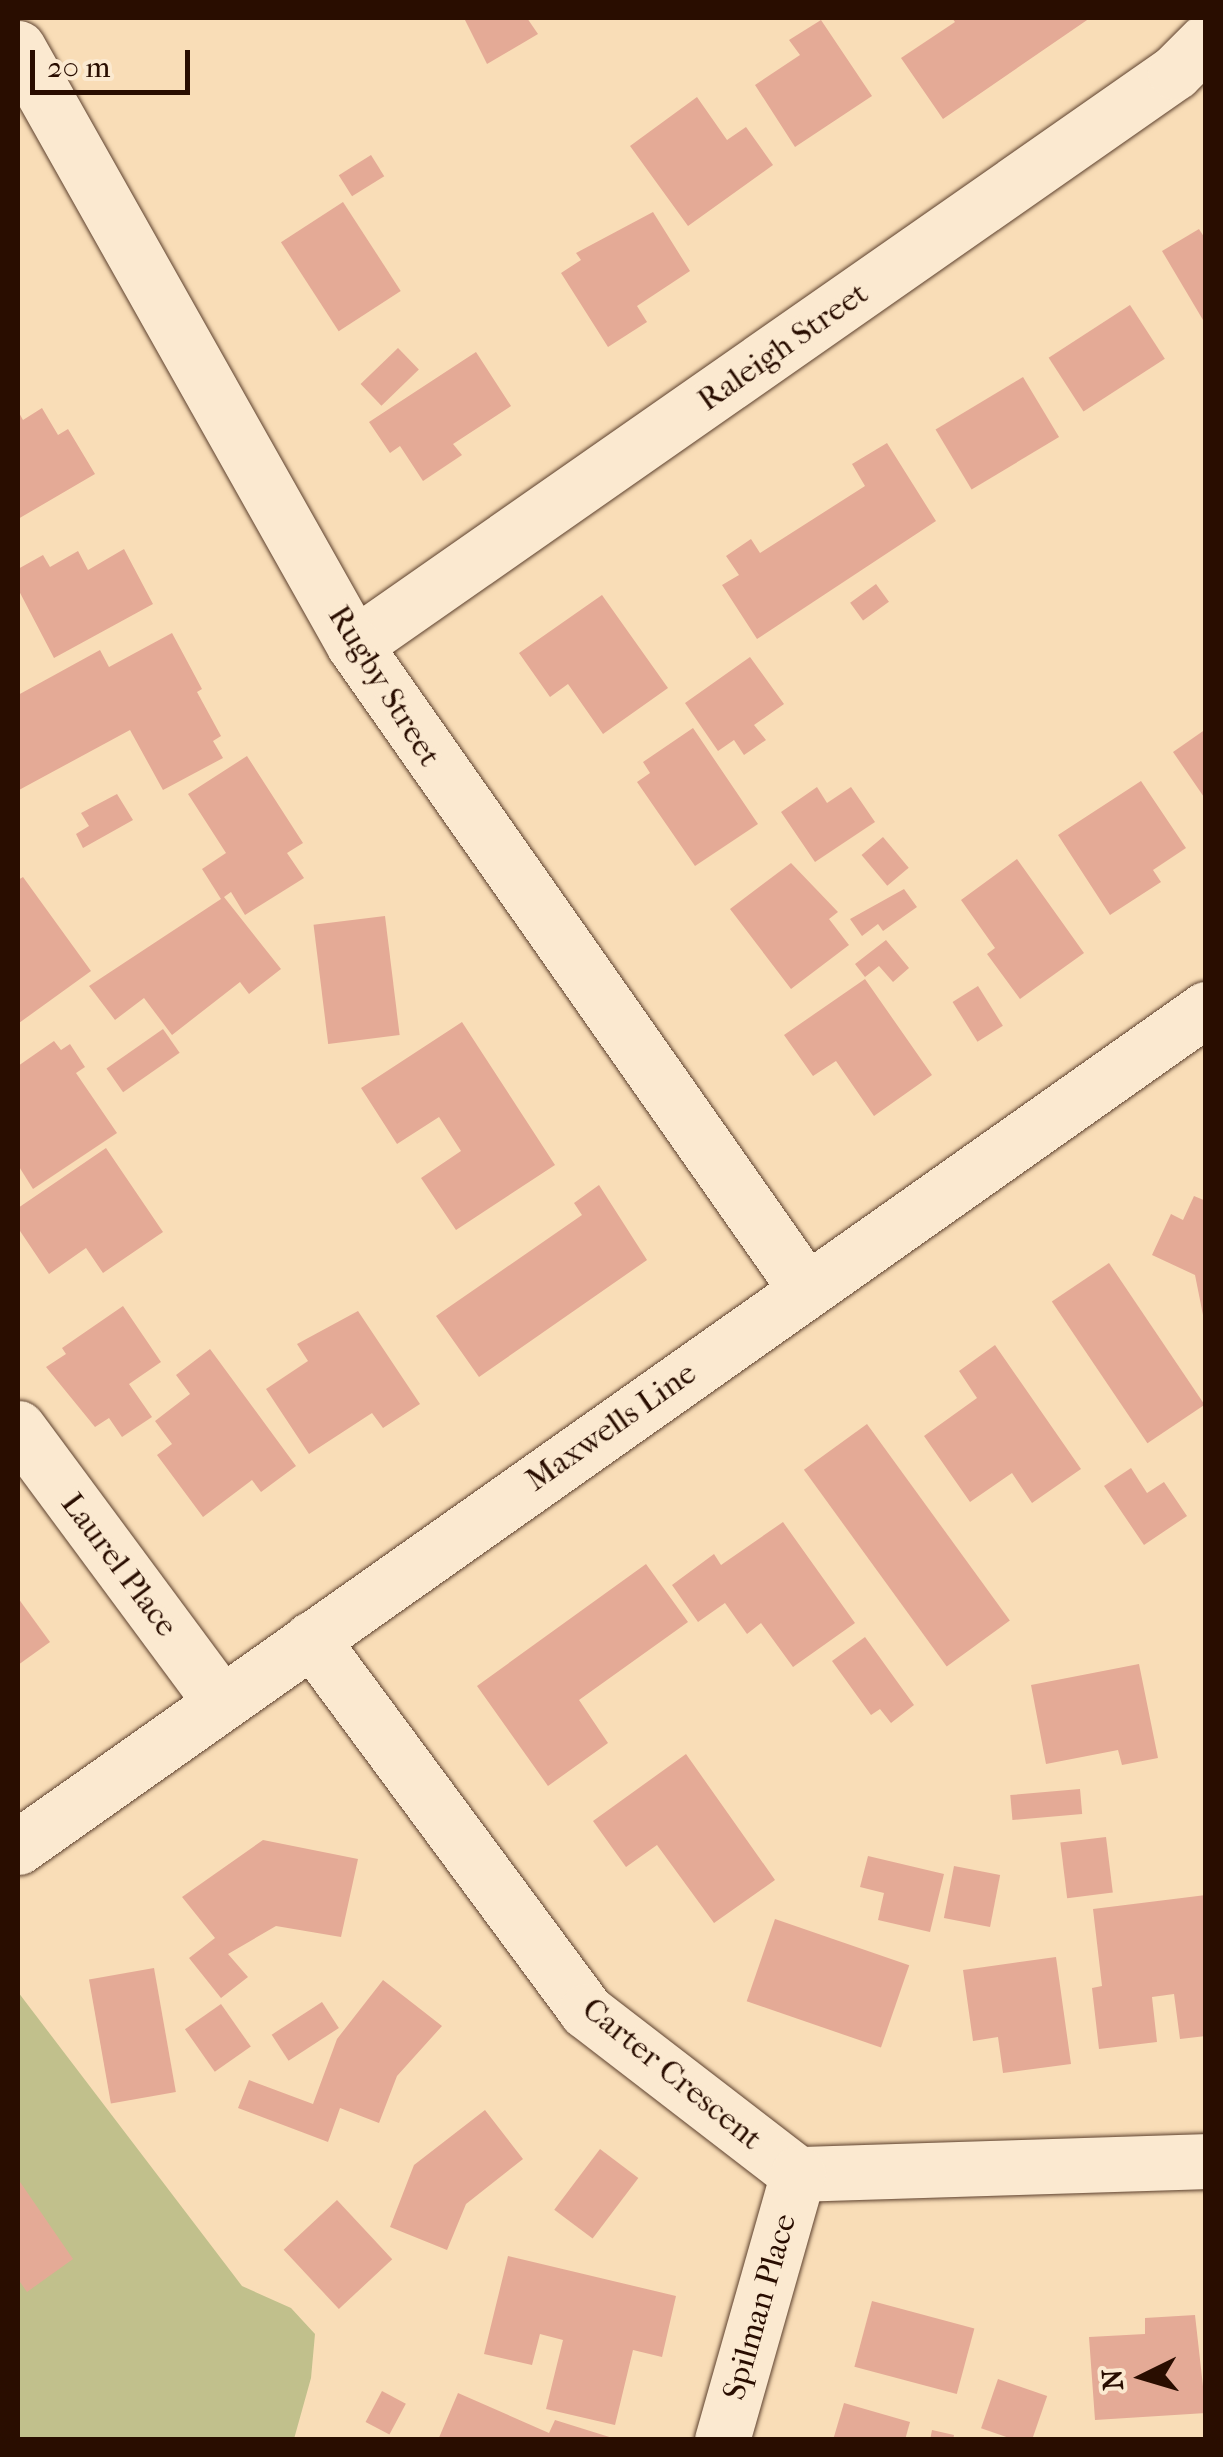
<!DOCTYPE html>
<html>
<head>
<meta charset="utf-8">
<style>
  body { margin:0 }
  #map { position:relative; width:1223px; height:2457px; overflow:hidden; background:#f9ddb7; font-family:"IM FELL French Canon",serif }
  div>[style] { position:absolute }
  .green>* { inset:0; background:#c1c08c }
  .building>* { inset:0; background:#e4aa96; transform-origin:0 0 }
  .roads { filter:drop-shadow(0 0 2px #5d412e) drop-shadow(0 0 2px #5d412e) }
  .minor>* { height:55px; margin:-27.5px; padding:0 27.5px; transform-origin:27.5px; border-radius:27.5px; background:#fbe9d0 }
  .tertiary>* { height:55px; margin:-27.5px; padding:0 27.5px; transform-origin:27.5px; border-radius:27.5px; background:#fbe9d0 }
  .secondary>* { height:55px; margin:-27.5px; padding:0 27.5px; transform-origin:27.5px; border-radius:27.5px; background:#fbe9d0 }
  span { translate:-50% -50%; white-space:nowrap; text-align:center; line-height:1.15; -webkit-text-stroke:10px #fbe9d0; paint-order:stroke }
  .street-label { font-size:32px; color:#290d00 }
  .frame { position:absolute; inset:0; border:20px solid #290d00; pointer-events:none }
  .north { position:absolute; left:1093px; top:2327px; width:100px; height:100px; -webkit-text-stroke:8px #fbe9d0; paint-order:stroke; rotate:265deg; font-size:28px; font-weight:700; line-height:40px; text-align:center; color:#290d00 }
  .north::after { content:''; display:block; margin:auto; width:35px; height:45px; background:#290d00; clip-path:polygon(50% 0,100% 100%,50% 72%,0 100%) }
  .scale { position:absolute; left:30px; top:50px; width:160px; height:45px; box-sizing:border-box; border:5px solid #290d00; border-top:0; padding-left:12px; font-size:30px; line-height:35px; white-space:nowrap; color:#290d00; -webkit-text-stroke:8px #fbe9d0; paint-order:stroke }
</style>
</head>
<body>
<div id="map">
  <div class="green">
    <div style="clip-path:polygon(18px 1992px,242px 2286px,291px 2308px,315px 2334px,311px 2378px,294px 2439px,18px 2439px)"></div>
  </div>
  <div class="building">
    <div style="clip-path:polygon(464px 18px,527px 18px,538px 34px,487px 64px)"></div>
    <div style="clip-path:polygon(952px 18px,1090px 18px,943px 119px,901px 58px,955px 22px)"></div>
    <div style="clip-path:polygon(821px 20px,872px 96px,795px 147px,755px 85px,800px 55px,789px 40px)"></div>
    <div style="clip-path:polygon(697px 97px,727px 140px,746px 127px,773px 165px,688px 226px,630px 146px)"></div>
    <div style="left:371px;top:155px;width:25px;height:38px;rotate:58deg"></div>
    <div style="left:343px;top:202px;width:106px;height:74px;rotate:57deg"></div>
    <div style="clip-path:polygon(653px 212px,690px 271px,637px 306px,647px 322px,608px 347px,561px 273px,581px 260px,576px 253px)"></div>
    <div style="clip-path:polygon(1199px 229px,1206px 240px,1206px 325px,1162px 251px)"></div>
    <div style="left:1130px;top:305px;width:64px;height:97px;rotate:57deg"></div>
    <div style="left:398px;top:348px;width:30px;height:52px;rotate:46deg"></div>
    <div style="clip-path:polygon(476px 352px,511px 406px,453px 444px,462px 455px,423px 481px,400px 446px,390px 453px,369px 422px)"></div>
    <div style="left:1023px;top:377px;width:70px;height:102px;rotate:59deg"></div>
    <div style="clip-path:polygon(42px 408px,58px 435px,68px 429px,95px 474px,18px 519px,18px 411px,23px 420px)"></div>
    <div style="clip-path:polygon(887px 443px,936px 521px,757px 639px,722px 585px,739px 575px,726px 556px,751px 539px,760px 553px,865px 486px,852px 464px)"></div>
    <div style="clip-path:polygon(124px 549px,153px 604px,54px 658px,18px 589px,18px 569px,43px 555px,50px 567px,78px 551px,88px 570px)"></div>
    <div style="left:876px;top:584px;width:22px;height:32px;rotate:54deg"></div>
    <div style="clip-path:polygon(602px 595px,668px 688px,603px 734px,568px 684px,550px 697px,519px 653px)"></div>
    <div style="clip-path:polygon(172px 633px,202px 689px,197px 692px,221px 736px,213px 741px,223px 758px,163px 790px,130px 730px,19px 790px,18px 695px,100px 650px,109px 667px)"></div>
    <div style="clip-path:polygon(750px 657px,784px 704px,754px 725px,766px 740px,744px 755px,734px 740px,718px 751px,685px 703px)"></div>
    <div style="clip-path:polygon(693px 728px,758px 824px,695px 866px,637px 782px,650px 773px,643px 762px)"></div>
    <div style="clip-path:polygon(1206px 729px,1206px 800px,1173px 752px)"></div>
    <div style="clip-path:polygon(247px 756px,303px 843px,287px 853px,304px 878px,245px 915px,231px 892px,224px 897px,281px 969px,249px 994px,240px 982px,172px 1035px,144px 998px,115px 1020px,89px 986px,221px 899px,202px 869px,226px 853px,188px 794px)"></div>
    <div style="clip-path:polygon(1141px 781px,1186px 848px,1153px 870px,1161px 882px,1110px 915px,1058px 835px)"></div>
    <div style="clip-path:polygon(817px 787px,827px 803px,851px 787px,875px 822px,815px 862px,781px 812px)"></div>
    <div style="clip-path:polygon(117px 794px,133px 820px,83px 848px,76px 834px,89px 826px,81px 813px)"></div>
    <div style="left:883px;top:837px;width:40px;height:28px;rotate:50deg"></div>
    <div style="clip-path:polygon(1017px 859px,1084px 953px,1020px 999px,987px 954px,995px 948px,961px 900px)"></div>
    <div style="clip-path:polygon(791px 863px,838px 912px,829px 919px,849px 945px,791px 989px,730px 909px)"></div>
    <div style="clip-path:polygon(23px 877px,91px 971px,19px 1023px,18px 1033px,18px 880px)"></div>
    <div style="clip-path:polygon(904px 889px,917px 907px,883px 931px,878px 924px,862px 936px,850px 919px)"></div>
    <div style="left:385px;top:916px;width:120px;height:72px;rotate:83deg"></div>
    <div style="clip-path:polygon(886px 940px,909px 968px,893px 982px,879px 966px,865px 977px,855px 964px)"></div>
    <div style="clip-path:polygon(865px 979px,932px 1075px,874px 1116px,836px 1061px,813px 1076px,784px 1035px)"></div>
    <div style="left:978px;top:986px;width:47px;height:30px;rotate:58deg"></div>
    <div style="clip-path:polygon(462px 1022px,555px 1165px,456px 1230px,421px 1178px,461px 1151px,439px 1117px,397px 1144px,361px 1088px)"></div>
    <div style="left:163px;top:1029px;width:29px;height:69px;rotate:55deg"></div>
    <div style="clip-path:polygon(54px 1041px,61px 1050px,70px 1044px,85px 1067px,76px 1073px,117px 1133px,33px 1189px,18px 1165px,18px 1066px)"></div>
    <div style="clip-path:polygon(106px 1148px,163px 1232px,103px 1273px,86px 1248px,49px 1274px,18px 1228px,18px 1208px)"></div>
    <div style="clip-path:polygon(599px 1185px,647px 1260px,479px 1377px,436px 1316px,582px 1215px,574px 1203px)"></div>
    <div style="clip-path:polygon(1194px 1196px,1206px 1201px,1206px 1330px,1195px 1275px,1152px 1255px,1171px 1214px,1183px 1220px)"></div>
    <div style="left:1109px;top:1263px;width:171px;height:69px;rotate:56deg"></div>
    <div style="clip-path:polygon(123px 1306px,161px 1362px,129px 1384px,152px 1417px,122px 1437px,109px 1418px,95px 1427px,46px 1367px,66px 1354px,62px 1348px)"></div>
    <div style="clip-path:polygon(358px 1311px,420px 1404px,383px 1428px,372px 1413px,309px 1454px,266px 1389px,308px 1361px,297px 1344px)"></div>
    <div style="clip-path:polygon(995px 1345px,1081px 1469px,1032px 1503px,1012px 1473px,970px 1502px,924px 1436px,977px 1398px,959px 1371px)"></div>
    <div style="clip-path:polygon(210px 1349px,296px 1466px,261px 1492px,252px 1480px,203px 1517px,157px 1455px,172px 1444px,155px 1421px,190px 1394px,176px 1375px)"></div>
    <div style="left:867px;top:1424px;width:243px;height:78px;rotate:54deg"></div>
    <div style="clip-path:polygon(1131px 1468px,1147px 1493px,1164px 1482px,1187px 1516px,1144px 1545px,1104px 1486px)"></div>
    <div style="clip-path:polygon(783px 1522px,855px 1623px,793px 1667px,761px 1623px,747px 1634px,725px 1603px,698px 1622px,672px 1585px,714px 1554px,721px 1565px)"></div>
    <div style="clip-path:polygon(646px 1564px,688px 1622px,579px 1700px,608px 1743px,548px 1786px,477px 1686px)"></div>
    <div style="clip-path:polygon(18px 1598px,50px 1642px,18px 1665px)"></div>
    <div style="clip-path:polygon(865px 1637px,914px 1705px,891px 1723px,880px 1709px,871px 1715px,832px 1661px)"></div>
    <div style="clip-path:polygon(1139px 1664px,1158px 1758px,1122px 1765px,1118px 1750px,1046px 1764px,1031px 1685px)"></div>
    <div style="clip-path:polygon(686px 1754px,775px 1880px,714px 1923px,657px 1845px,626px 1867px,593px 1821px)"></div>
    <div style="left:1080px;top:1789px;width:25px;height:70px;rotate:85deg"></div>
    <div style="left:1106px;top:1837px;width:56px;height:46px;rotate:83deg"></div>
    <div style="clip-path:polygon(263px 1840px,358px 1859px,341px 1937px,276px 1926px,228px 1954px,248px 1977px,221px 1998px,189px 1958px,215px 1938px,182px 1897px)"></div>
    <div style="clip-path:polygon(868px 1856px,944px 1874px,930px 1932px,878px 1920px,884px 1893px,860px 1887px)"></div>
    <div style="left:954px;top:1866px;width:47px;height:53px;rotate:11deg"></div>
    <div style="clip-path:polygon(1206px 1895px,1206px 2036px,1180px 2039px,1174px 1994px,1152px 1997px,1157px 2042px,1099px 2049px,1092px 1988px,1102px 1986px,1093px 1909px)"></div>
    <div style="left:775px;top:1919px;width:142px;height:87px;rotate:19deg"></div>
    <div style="clip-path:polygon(1056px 1957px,1071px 2064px,1003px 2073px,998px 2037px,973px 2041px,963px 1970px)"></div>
    <div style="left:154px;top:1968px;width:126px;height:66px;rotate:80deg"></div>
    <div style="clip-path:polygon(383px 1980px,442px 2026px,397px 2076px,379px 2123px,340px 2108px,328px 2142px,238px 2108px,249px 2080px,313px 2104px,337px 2039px)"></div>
    <div style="left:322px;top:2002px;width:31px;height:60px;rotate:57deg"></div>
    <div style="left:221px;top:2004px;width:52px;height:44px;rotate:55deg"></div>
    <div style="clip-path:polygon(485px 2110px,523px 2159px,466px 2204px,447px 2250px,390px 2227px,414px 2165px)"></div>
    <div style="left:600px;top:2149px;width:48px;height:76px;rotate:37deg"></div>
    <div style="clip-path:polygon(18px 2179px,73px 2259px,27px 2292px,18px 2279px)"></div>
    <div style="left:337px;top:2200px;width:81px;height:73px;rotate:47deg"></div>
    <div style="clip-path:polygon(508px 2256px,676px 2296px,662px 2357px,633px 2350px,615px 2425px,546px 2409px,563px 2340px,540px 2334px,532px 2365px,484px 2354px)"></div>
    <div style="left:872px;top:2301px;width:106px;height:68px;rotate:15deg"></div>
    <div style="clip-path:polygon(1195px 2315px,1206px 2413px,1095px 2420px,1089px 2337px,1145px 2334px,1145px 2318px)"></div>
    <div style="left:998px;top:2379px;width:52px;height:52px;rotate:19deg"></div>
    <div style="left:382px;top:2391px;width:27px;height:35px;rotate:28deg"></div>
    <div style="clip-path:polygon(458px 2393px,549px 2433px,555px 2420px,619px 2440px,438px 2440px)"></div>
    <div style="clip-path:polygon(844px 2403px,910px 2422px,905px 2440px,833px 2440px)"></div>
    <div style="clip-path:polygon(932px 2430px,954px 2435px,953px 2440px,930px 2440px)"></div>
  </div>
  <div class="roads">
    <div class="minor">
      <div style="left:354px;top:645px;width:1001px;rotate:-34.91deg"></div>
      <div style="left:1175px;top:72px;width:44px;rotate:-45deg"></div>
      <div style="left:18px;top:1428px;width:341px;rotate:53.5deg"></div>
      <div style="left:311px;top:1639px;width:463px;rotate:53.5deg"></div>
      <div style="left:586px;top:2011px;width:267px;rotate:37.6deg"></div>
      <div style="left:798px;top:2174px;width:408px;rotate:-1.8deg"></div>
      <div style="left:722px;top:2440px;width:277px;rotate:-74.1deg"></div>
    </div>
    <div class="tertiary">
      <div style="left:18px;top:48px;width:685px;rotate:60.63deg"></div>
      <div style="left:354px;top:645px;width:785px;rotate:54.95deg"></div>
    </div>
    <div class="secondary">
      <div style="left:18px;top:1847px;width:1454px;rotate:-35.2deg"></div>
    </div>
  </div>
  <div class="street-label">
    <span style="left:783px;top:347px;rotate:-35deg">Raleigh Street</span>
    <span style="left:384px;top:686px;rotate:58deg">Rugby Street</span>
    <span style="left:611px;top:1427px;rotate:-35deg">Maxwells Line</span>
    <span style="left:119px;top:1565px;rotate:53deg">Laurel Place</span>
    <span style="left:672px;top:2074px;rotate:39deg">Carter Crescent</span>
    <span style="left:760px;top:2307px;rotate:-74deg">Spilman Place</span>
  </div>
  <div class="frame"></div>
  <div class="north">N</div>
  <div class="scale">20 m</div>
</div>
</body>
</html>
